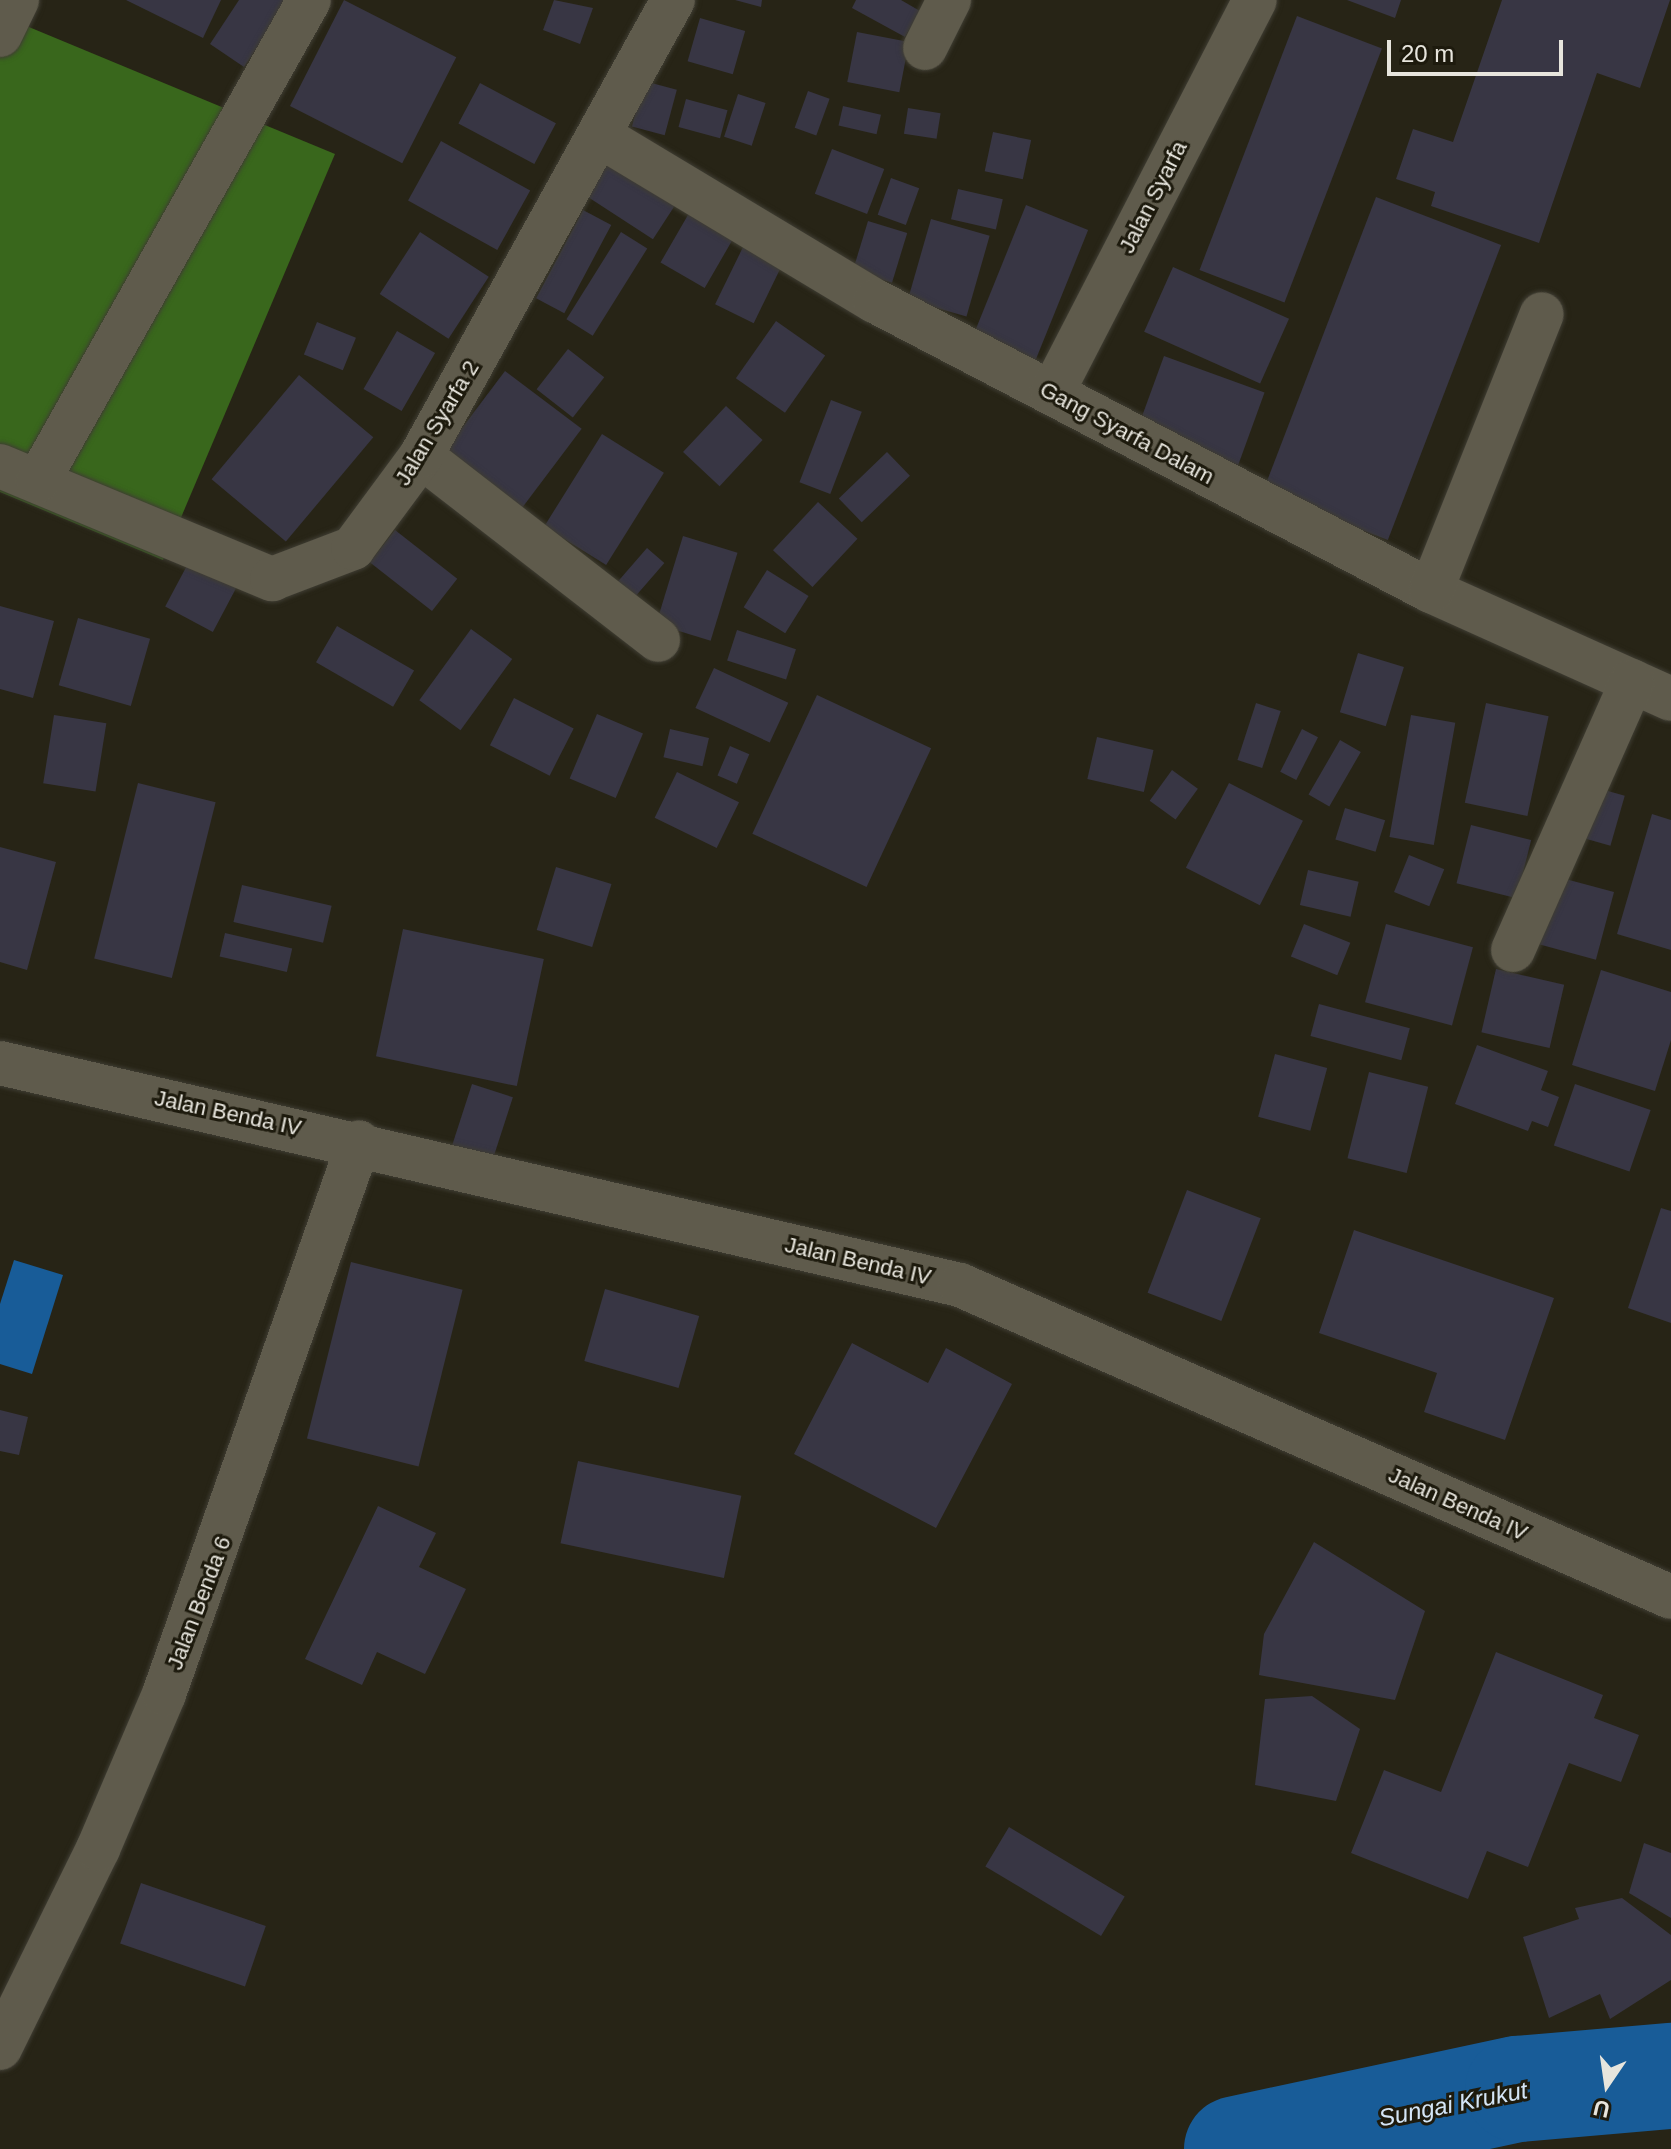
<!DOCTYPE html>
<html>
<head>
<meta charset="utf-8">
<style>
  body { margin:0 }
  #map { position:relative; width:1671px; height:2149px; overflow:hidden; background:#272416; font-family:Helvetica,sans-serif }
  div>[style] { position:absolute }
  .forest>* { inset:0; background:#39671c }
  .water>* { inset:0; background:#185c98 }
  .river>* { height:106px; margin:-53px; padding:0 53px; transform-origin:53px; border-radius:53px; background:#185c98 }
  .building>* { inset:0; background:#383644; transform-origin:0 0 }
  .roads { filter:drop-shadow(0 0 2px #3f3d33) drop-shadow(0 0 2px #3f3d33) }
  .street>* { height:44px; margin:-22px; padding:0 22px; transform-origin:22px; border-radius:22px; background:#5f5b4c }
  .secondary>* { height:44px; margin:-22px; padding:0 22px; transform-origin:22px; border-radius:22px; background:#5f5b4c }
  span { translate:-50% -50%; white-space:nowrap; text-align:center; line-height:1.15; -webkit-text-stroke:6px #1d1a0d; paint-order:stroke }
  .street-label { font-size:22px; color:#e7e5dd }
  .water-label { font-size:24px; color:#d4e5f6; font-style:italic }
  .north { position:absolute; left:1567px; top:2045px; width:80px; height:80px; -webkit-text-stroke:6px #1d1a0d; paint-order:stroke; rotate:193deg; font-size:22px; font-weight:700; line-height:32px; text-align:center; color:#e7e5dd }
  .north::after { content:''; display:block; margin:auto; width:28px; height:36px; background:#e7e5dd; clip-path:polygon(50% 0,100% 100%,50% 72%,0 100%) }
  .scale { position:absolute; left:1387px; top:40px; width:176px; height:36px; box-sizing:border-box; border:4px solid #e7e5dd; border-top:0; padding-left:10px; font-size:24px; line-height:28px; white-space:nowrap; color:#e7e5dd; -webkit-text-stroke:6px #1d1a0d; paint-order:stroke }
</style>
</head>
<body>
<div id="map">
  <div class="forest">
    <div style="clip-path:polygon(0 15px,335px 154px,163px 560px,0 492px)"></div>
  </div>
  <div class="water">
    <div style="clip-path:polygon(14px 1260px,63px 1275px,32px 1374px,0 1364px,0 1304px)"></div>
  </div>
  <div class="river">
    <div style="left:1237px;top:2149px;width:287px;rotate:-12.1deg"></div>
    <div style="left:1518px;top:2089px;width:154px;rotate:-4.9deg"></div>
  </div>
  <div class="building">
    <div style="clip-path:polygon(126px 0,221px 0,203px 38px)"></div>
    <div style="clip-path:polygon(239px 0,289px 0,244px 67px,210px 44px)"></div>
    <div style="left:344px;top:0;width:126px;height:119px;rotate:27deg"></div>
    <div style="clip-path:polygon(554px 0,593px 8px,580px 44px,543px 30px)"></div>
    <div style="clip-path:polygon(735px 0,762px 0,761px 7px)"></div>
    <div style="clip-path:polygon(856px 0,901px 0,920px 11px,905px 37px,852px 8px)"></div>
    <div style="clip-path:polygon(1347px 0,1401px 0,1395px 18px)"></div>
    <div style="clip-path:polygon(1502px 0,1670px 0,1640px 88px,1597px 73px,1539px 243px,1431px 206px,1435px 192px,1396px 179px,1413px 129px,1453px 142px)"></div>
    <div style="left:1297px;top:16px;width:91px;height:272px;rotate:21deg"></div>
    <div style="left:700px;top:18px;width:47px;height:45px;rotate:16deg"></div>
    <div style="left:857px;top:32px;width:53px;height:51px;rotate:11deg"></div>
    <div style="left:644px;top:81px;width:34px;height:47px;rotate:15deg"></div>
    <div style="left:480px;top:83px;width:86px;height:46px;rotate:28deg"></div>
    <div style="left:808px;top:91px;width:23px;height:39px;rotate:20deg"></div>
    <div style="left:738px;top:94px;width:29px;height:45px;rotate:18deg"></div>
    <div style="left:686px;top:99px;width:43px;height:29px;rotate:15deg"></div>
    <div style="left:843px;top:106px;width:39px;height:20px;rotate:13deg"></div>
    <div style="left:908px;top:108px;width:33px;height:26px;rotate:9deg"></div>
    <div style="left:993px;top:132px;width:39px;height:40px;rotate:12deg"></div>
    <div style="left:441px;top:141px;width:102px;height:68px;rotate:29deg"></div>
    <div style="left:832px;top:149px;width:56px;height:48px;rotate:21deg"></div>
    <div style="left:610px;top:153px;width:83px;height:49px;rotate:33deg"></div>
    <div style="left:891px;top:178px;width:30px;height:39px;rotate:20deg"></div>
    <div style="left:958px;top:189px;width:46px;height:31px;rotate:13deg"></div>
    <div style="left:1376px;top:197px;width:134px;height:316px;rotate:21deg"></div>
    <div style="left:1026px;top:205px;width:67px;height:144px;rotate:22deg"></div>
    <div style="left:692px;top:208px;width:51px;height:63px;rotate:30deg"></div>
    <div style="left:583px;top:210px;width:32px;height:100px;rotate:28deg"></div>
    <div style="left:931px;top:219px;width:61px;height:84px;rotate:16deg"></div>
    <div style="left:868px;top:221px;width:41px;height:52px;rotate:17deg"></div>
    <div style="left:420px;top:232px;width:82px;height:74px;rotate:33deg"></div>
    <div style="left:621px;top:232px;width:31px;height:103px;rotate:32deg"></div>
    <div style="left:744px;top:245px;width:43px;height:66px;rotate:26deg"></div>
    <div style="left:1173px;top:267px;width:127px;height:71px;rotate:24deg"></div>
    <div style="left:776px;top:321px;width:60px;height:70px;rotate:35deg"></div>
    <div style="left:317px;top:322px;width:42px;height:35px;rotate:22deg"></div>
    <div style="left:397px;top:331px;width:44px;height:67px;rotate:30deg"></div>
    <div style="left:568px;top:349px;width:46px;height:51px;rotate:38deg"></div>
    <div style="left:1164px;top:356px;width:107px;height:77px;rotate:20deg"></div>
    <div style="left:505px;top:371px;width:96px;height:109px;rotate:37deg"></div>
    <div style="left:299px;top:375px;width:97px;height:136px;rotate:40deg"></div>
    <div style="left:831px;top:400px;width:33px;height:88px;rotate:21deg"></div>
    <div style="left:726px;top:406px;width:50px;height:63px;rotate:43deg"></div>
    <div style="left:602px;top:434px;width:73px;height:109px;rotate:32deg"></div>
    <div style="left:887px;top:452px;width:33px;height:67px;rotate:46deg"></div>
    <div style="left:818px;top:502px;width:54px;height:66px;rotate:43deg"></div>
    <div style="left:395px;top:530px;width:79px;height:41px;rotate:38deg"></div>
    <div style="left:683px;top:536px;width:57px;height:92px;rotate:17deg"></div>
    <div style="left:647px;top:548px;width:23px;height:47px;rotate:41deg"></div>
    <div style="left:191px;top:558px;width:54px;height:55px;rotate:28deg"></div>
    <div style="left:767px;top:570px;width:49px;height:44px;rotate:32deg"></div>
    <div style="clip-path:polygon(0 606px,54px 621px,33px 698px,0 689px)"></div>
    <div style="left:78px;top:618px;width:75px;height:70px;rotate:16deg"></div>
    <div style="left:337px;top:626px;width:89px;height:42px;rotate:30deg"></div>
    <div style="left:471px;top:629px;width:51px;height:88px;rotate:36deg"></div>
    <div style="left:737px;top:630px;width:62px;height:32px;rotate:18deg"></div>
    <div style="left:1358px;top:653px;width:48px;height:62px;rotate:17deg"></div>
    <div style="left:714px;top:668px;width:82px;height:44px;rotate:25deg"></div>
    <div style="left:817px;top:695px;width:126px;height:153px;rotate:25deg"></div>
    <div style="left:514px;top:698px;width:67px;height:53px;rotate:27deg"></div>
    <div style="left:1256px;top:703px;width:26px;height:60px;rotate:18deg"></div>
    <div style="left:1486px;top:703px;width:64px;height:102px;rotate:12deg"></div>
    <div style="left:597px;top:714px;width:50px;height:70px;rotate:23deg"></div>
    <div style="left:54px;top:715px;width:53px;height:69px;rotate:9deg"></div>
    <div style="left:1411px;top:715px;width:45px;height:124px;rotate:10deg"></div>
    <div style="left:670px;top:729px;width:40px;height:29px;rotate:13deg"></div>
    <div style="left:1302px;top:729px;width:18px;height:48px;rotate:27deg"></div>
    <div style="left:1097px;top:737px;width:58px;height:43px;rotate:13deg"></div>
    <div style="left:1340px;top:740px;width:24px;height:63px;rotate:30deg"></div>
    <div style="left:730px;top:746px;width:21px;height:32px;rotate:23deg"></div>
    <div style="left:1172px;top:770px;width:32px;height:38px;rotate:36deg"></div>
    <div style="left:677px;top:772px;width:69px;height:51px;rotate:26deg"></div>
    <div style="left:138px;top:783px;width:80px;height:181px;rotate:14deg"></div>
    <div style="left:1229px;top:783px;width:83px;height:95px;rotate:27deg"></div>
    <div style="left:1594px;top:787px;width:32px;height:52px;rotate:16deg"></div>
    <div style="left:1345px;top:808px;width:42px;height:33px;rotate:17deg"></div>
    <div style="clip-path:polygon(1652px 814px,1671px 820px,1671px 950px,1617px 934px)"></div>
    <div style="left:1471px;top:825px;width:62px;height:60px;rotate:14deg"></div>
    <div style="clip-path:polygon(0 847px,56px 862px,27px 970px,0 962px)"></div>
    <div style="left:1409px;top:855px;width:38px;height:40px;rotate:22deg"></div>
    <div style="left:556px;top:867px;width:58px;height:66px;rotate:17deg"></div>
    <div style="left:1308px;top:870px;width:52px;height:36px;rotate:13deg"></div>
    <div style="left:1558px;top:877px;width:58px;height:70px;rotate:15deg"></div>
    <div style="left:242px;top:885px;width:92px;height:38px;rotate:13deg"></div>
    <div style="left:1304px;top:924px;width:50px;height:35px;rotate:22deg"></div>
    <div style="left:1386px;top:924px;width:90px;height:81px;rotate:15deg"></div>
    <div style="left:403px;top:929px;width:144px;height:130px;rotate:12deg"></div>
    <div style="left:225px;top:933px;width:69px;height:24px;rotate:13deg"></div>
    <div style="left:1496px;top:969px;width:70px;height:65px;rotate:13deg"></div>
    <div style="clip-path:polygon(1601px 970px,1671px 992px,1671px 1040px,1655px 1091px,1572px 1065px)"></div>
    <div style="left:1319px;top:1004px;width:94px;height:33px;rotate:15deg"></div>
    <div style="clip-path:polygon(1477px 1045px,1548px 1071px,1541px 1090px,1559px 1097px,1548px 1127px,1532px 1121px,1528px 1131px,1455px 1104px)"></div>
    <div style="left:1275px;top:1054px;width:54px;height:65px;rotate:15deg"></div>
    <div style="left:1369px;top:1072px;width:61px;height:89px;rotate:14deg"></div>
    <div style="left:472px;top:1084px;width:43px;height:74px;rotate:18deg"></div>
    <div style="left:1575px;top:1084px;width:80px;height:65px;rotate:19deg"></div>
    <div style="left:1187px;top:1190px;width:79px;height:110px;rotate:21deg"></div>
    <div style="clip-path:polygon(1661px 1208px,1671px 1211px,1671px 1323px,1628px 1308px)"></div>
    <div style="clip-path:polygon(1354px 1230px,1554px 1298px,1505px 1440px,1424px 1412px,1437px 1373px,1319px 1333px)"></div>
    <div style="left:351px;top:1262px;width:115px;height:182px;rotate:14deg"></div>
    <div style="left:605px;top:1289px;width:98px;height:75px;rotate:16deg"></div>
    <div style="clip-path:polygon(852px 1343px,928px 1383px,946px 1348px,1012px 1384px,936px 1528px,794px 1454px)"></div>
    <div style="clip-path:polygon(0 1410px,28px 1417px,19px 1455px,0 1451px)"></div>
    <div style="left:578px;top:1461px;width:167px;height:84px;rotate:12deg"></div>
    <div style="clip-path:polygon(378px 1506px,436px 1533px,419px 1567px,466px 1589px,425px 1674px,377px 1652px,362px 1685px,305px 1659px)"></div>
    <div style="clip-path:polygon(1314px 1542px,1425px 1611px,1395px 1700px,1259px 1675px,1264px 1634px)"></div>
    <div style="clip-path:polygon(1496px 1652px,1603px 1695px,1594px 1718px,1639px 1735px,1621px 1782px,1569px 1763px,1528px 1867px,1487px 1851px,1468px 1899px,1351px 1853px,1384px 1770px,1441px 1792px)"></div>
    <div style="clip-path:polygon(1312px 1696px,1360px 1729px,1336px 1801px,1255px 1785px,1265px 1699px)"></div>
    <div style="left:1009px;top:1827px;width:135px;height:46px;rotate:31deg"></div>
    <div style="clip-path:polygon(1644px 1843px,1671px 1853px,1671px 1918px,1629px 1893px)"></div>
    <div style="left:141px;top:1883px;width:132px;height:64px;rotate:19deg"></div>
    <div style="clip-path:polygon(1622px 1898px,1671px 1935px,1671px 1980px,1610px 2019px,1600px 1994px,1549px 2018px,1523px 1937px,1579px 1919px,1575px 1908px)"></div>
  </div>
  <div class="roads">
    <div class="street">
      <div style="left:0;top:35px;width:39px;rotate:-64deg"></div>
      <div style="left:925px;top:48px;width:54px;rotate:-63.4deg"></div>
      <div style="left:600px;top:136px;width:321px;rotate:31deg"></div>
      <div style="left:875px;top:301px;width:627px;rotate:27.55deg"></div>
      <div style="left:1431px;top:591px;width:263px;rotate:24.2deg"></div>
      <div style="left:1052px;top:393px;width:442px;rotate:-62.7deg"></div>
      <div style="left:421px;top:456px;width:300px;rotate:37.8deg"></div>
      <div style="left:0;top:466px;width:295px;rotate:22.6deg"></div>
      <div style="left:272px;top:579px;width:87px;rotate:-20.9deg"></div>
      <div style="left:353px;top:548px;width:114px;rotate:-53.5deg"></div>
      <div style="left:421px;top:456px;width:521px;rotate:-61.07deg"></div>
      <div style="left:38px;top:481px;width:552px;rotate:-60.6deg"></div>
      <div style="left:1431px;top:591px;width:298px;rotate:-68.2deg"></div>
      <div style="left:1513px;top:950px;width:294px;rotate:-66.1deg"></div>
      <div style="left:0;top:2048px;width:222px;rotate:-63.8deg"></div>
      <div style="left:98px;top:1849px;width:168px;rotate:-66.9deg"></div>
      <div style="left:164px;top:1694px;width:585px;rotate:-70.54deg"></div>
    </div>
    <div class="secondary">
      <div style="left:0;top:1063px;width:985px;rotate:13.02deg"></div>
      <div style="left:960px;top:1285px;width:776px;rotate:23.69deg"></div>
    </div>
  </div>
  <div class="street-label">
    <span style="left:1153px;top:197px;rotate:-63deg">Jalan Syarfa</span>
    <span style="left:437px;top:423px;rotate:-59deg">Jalan Syarfa 2</span>
    <span style="left:1127px;top:433px;rotate:28deg">Gang Syarfa Dalam</span>
    <span style="left:228px;top:1113px;rotate:12deg">Jalan Benda IV</span>
    <span style="left:858px;top:1261px;rotate:13deg">Jalan Benda IV</span>
    <span style="left:1458px;top:1504px;rotate:24deg">Jalan Benda IV</span>
    <span style="left:199px;top:1603px;rotate:-69deg">Jalan Benda 6</span>
  </div>
  <div class="water-label">
    <span style="left:1453px;top:2104px;rotate:-11deg">Sungai Krukut</span>
  </div>
  <div class="north">U</div>
  <div class="scale">20 m</div>
</div>
</body>
</html>
